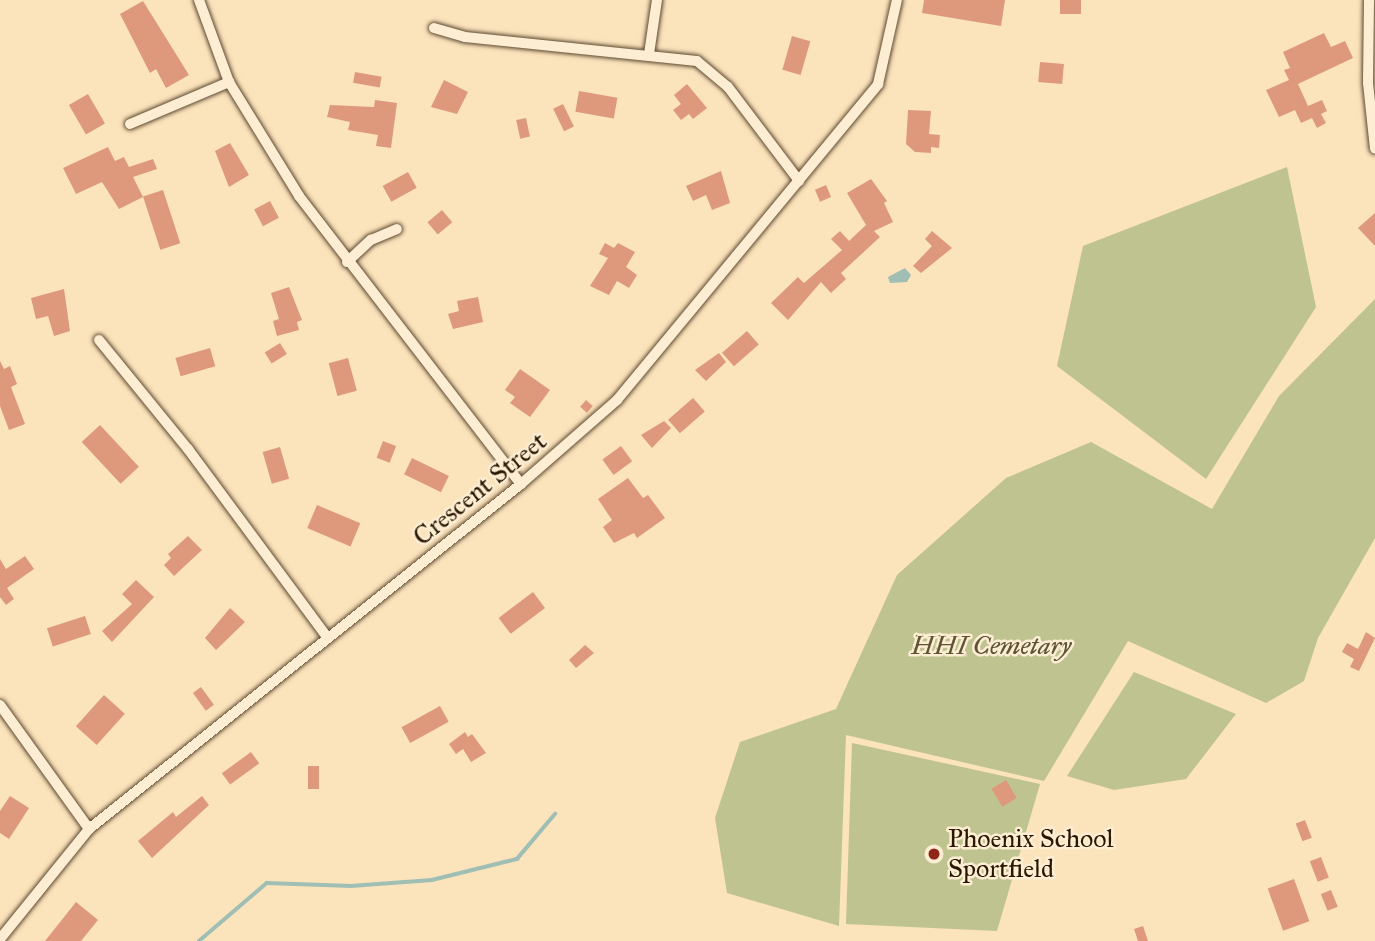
<!DOCTYPE html>
<html>
<head>
<meta charset="utf-8">
<style>
  body { margin:0 }
  #map { position:relative; width:1375px; height:941px; overflow:hidden; background:#fbe3bc; font-family:"IM FELL Great Primer",serif }
  div>[style] { position:absolute }
  .green>* { inset:0; background:#bfc390 }
  .water>* { inset:0; background:#9fbeb4 }
  .stream>* { height:3.5px; margin:-1.75px; padding:0 1.75px; transform-origin:1.75px; border-radius:1.75px; background:#9fbeb4 }
  .building>* { inset:0; background:#de997d; transform-origin:0 0 }
  .roads { filter:drop-shadow(0 0 2px #5e4a30) drop-shadow(0 0 2px #5e4a30) }
  .minor>* { height:10px; margin:-5px; padding:0 5px; transform-origin:5px; border-radius:5px; background:#fcedd3 }
  .dots>* { width:19px; height:19px; translate:-50% -50%; box-sizing:border-box; border:4px solid #fcedd3; border-radius:50% }
  span { translate:-50% -50%; white-space:nowrap; text-align:center; line-height:1.15; -webkit-text-stroke:5px #fcedd3; paint-order:stroke }
  .street-label { font-size:26px; color:#291701 }
  .park-label { font-size:26px; color:#5e5333; font-style:italic }
  .poi-label { font-size:26px; color:#291701 }
  .left { translate:0 -50%; text-align:left }
</style>
</head>
<body>
<div id="map">
  <div class="green">
    <div style="clip-path:polygon(1287px 167px,1316px 307px,1206px 479px,1057px 366px,1083px 246px)"></div>
    <div style="clip-path:polygon(1375px 299px,1375px 538px,1318px 638px,1304px 681px,1266px 703px,1128px 641px,1044px 781px,846px 735px,839px 926px,727px 893px,715px 818px,740px 742px,836px 709px,897px 575px,1006px 478px,1091px 442px,1212px 509px,1279px 396px)"></div>
    <div style="clip-path:polygon(1134px 672px,1236px 714px,1186px 779px,1114px 790px,1067px 776px)"></div>
    <div style="clip-path:polygon(852px 743px,1040px 784px,997px 931px,846px 924px)"></div>
  </div>
  <div class="water">
    <div style="clip-path:polygon(905px 268px,911px 275px,907px 282px,890px 283px,888px 277px)"></div>
  </div>
  <div class="stream">
    <div style="left:199px;top:941px;width:89px;rotate:-40.5deg"></div>
    <div style="left:267px;top:883px;width:84px;rotate:2deg"></div>
    <div style="left:351px;top:886px;width:81px;rotate:-4.2deg"></div>
    <div style="left:432px;top:880px;width:88px;rotate:-13.9deg"></div>
    <div style="left:517px;top:859px;width:59px;rotate:-49.8deg"></div>
  </div>
  <div class="building">
    <div style="clip-path:polygon(924px 0,1005px 0,1001px 26px,922px 13px)"></div>
    <div style="left:1060px;top:0;width:21px;height:14px"></div>
    <div style="clip-path:polygon(143px 1px,189px 75px,166px 88px,156px 69px,150px 73px,120px 14px)"></div>
    <div style="clip-path:polygon(1324px 33px,1331px 47px,1345px 41px,1353px 58px,1298px 84px,1308px 106px,1322px 100px,1327px 111px,1321px 114px,1326px 123px,1317px 128px,1312px 118px,1301px 123px,1295px 110px,1279px 117px,1266px 90px,1289px 80px,1284px 70px,1290px 68px,1283px 52px)"></div>
    <div style="left:792px;top:36px;width:19px;height:35px;rotate:16deg"></div>
    <div style="left:1040px;top:62px;width:24px;height:20px;rotate:5deg"></div>
    <div style="left:355px;top:72px;width:27px;height:11px;rotate:10deg"></div>
    <div style="clip-path:polygon(444px 80px,468px 92px,457px 114px,431px 107px)"></div>
    <div style="clip-path:polygon(687px 84px,707px 108px,693px 119px,689px 114px,681px 120px,673px 110px,681px 104px,674px 95px)"></div>
    <div style="left:579px;top:91px;width:39px;height:21px;rotate:10deg"></div>
    <div style="left:88px;top:94px;width:34px;height:22px;rotate:60deg"></div>
    <div style="clip-path:polygon(375px 100px,397px 103px,391px 148px,376px 146px,378px 135px,348px 130px,350px 122px,327px 117px,330px 105px,374px 107px)"></div>
    <div style="left:563px;top:104px;width:25px;height:11px;rotate:64deg"></div>
    <div style="clip-path:polygon(908px 110px,931px 111px,929px 134px,940px 135px,939px 148px,931px 147px,931px 153px,915px 152px,906px 144px)"></div>
    <div style="left:526px;top:118px;width:19px;height:10px;rotate:78deg"></div>
    <div style="clip-path:polygon(230px 143px,249px 175px,229px 187px,215px 151px)"></div>
    <div style="clip-path:polygon(108px 147px,115px 161px,124px 157px,129px 167px,153px 159px,157px 169px,133px 177px,143px 197px,119px 209px,102px 182px,76px 194px,63px 168px)"></div>
    <div style="clip-path:polygon(721px 171px,730px 203px,712px 210px,706px 195px,693px 201px,686px 186px)"></div>
    <div style="left:408px;top:172px;width:18px;height:29px;rotate:61deg"></div>
    <div style="clip-path:polygon(871px 179px,887px 201px,884px 203px,893px 222px,874px 231px,880px 237px,841px 273px,846px 279px,831px 293px,821px 282px,788px 320px,771px 303px,798px 277px,804px 283px,842px 250px,831px 239px,840px 231px,849px 241px,866px 225px,847px 193px)"></div>
    <div style="left:826px;top:185px;width:13px;height:12px;rotate:67deg"></div>
    <div style="left:163px;top:190px;width:56px;height:21px;rotate:72deg"></div>
    <div style="left:270px;top:201px;width:19px;height:18px;rotate:62deg"></div>
    <div style="left:442px;top:210px;width:16px;height:19px;rotate:50deg"></div>
    <div style="clip-path:polygon(1375px 213px,1375px 246px,1358px 228px)"></div>
    <div style="clip-path:polygon(932px 231px,952px 248px,921px 273px,913px 266px,932px 246px,925px 239px)"></div>
    <div style="clip-path:polygon(605px 243px,614px 248px,618px 243px,635px 252px,626px 267px,637px 275px,629px 288px,617px 281px,609px 295px,590px 286px,608px 258px,599px 254px)"></div>
    <div style="clip-path:polygon(289px 287px,302px 320px,297px 322px,299px 330px,277px 336px,273px 321px,279px 319px,271px 293px)"></div>
    <div style="clip-path:polygon(64px 289px,70px 331px,54px 336px,48px 316px,36px 319px,31px 298px)"></div>
    <div style="clip-path:polygon(478px 297px,483px 322px,453px 329px,448px 314px,459px 311px,457px 301px)"></div>
    <div style="left:747px;top:331px;width:18px;height:33px;rotate:49deg"></div>
    <div style="left:280px;top:343px;width:13px;height:18px;rotate:58deg"></div>
    <div style="left:210px;top:348px;width:19px;height:36px;rotate:74deg"></div>
    <div style="clip-path:polygon(719px 353px,726px 362px,706px 381px,695px 370px)"></div>
    <div style="left:348px;top:358px;width:34px;height:20px;rotate:75deg"></div>
    <div style="clip-path:polygon(0 361px,4px 369px,10px 366px,17px 384px,11px 387px,25px 424px,9px 430px,0 406px)"></div>
    <div style="clip-path:polygon(520px 369px,550px 390px,530px 417px,510px 403px,515px 397px,505px 390px)"></div>
    <div style="left:693px;top:398px;width:18px;height:33px;rotate:49deg"></div>
    <div style="left:586px;top:400px;width:9px;height:9px;rotate:41deg"></div>
    <div style="clip-path:polygon(664px 421px,671px 428px,652px 448px,641px 435px)"></div>
    <div style="left:100px;top:425px;width:57px;height:25px;rotate:47deg"></div>
    <div style="left:383px;top:441px;width:14px;height:18px;rotate:21deg"></div>
    <div style="left:621px;top:446px;width:19px;height:23px;rotate:54deg"></div>
    <div style="left:280px;top:447px;width:33px;height:18px;rotate:74deg"></div>
    <div style="left:412px;top:458px;width:41px;height:18px;rotate:26deg"></div>
    <div style="clip-path:polygon(628px 478px,643px 498px,648px 495px,665px 518px,637px 538px,634px 533px,614px 543px,603px 527px,612px 520px,598px 499px)"></div>
    <div style="left:317px;top:505px;width:47px;height:25px;rotate:23deg"></div>
    <div style="clip-path:polygon(188px 536px,202px 550px,174px 576px,164px 565px,171px 558px,168px 554px)"></div>
    <div style="clip-path:polygon(25px 556px,34px 569px,7px 588px,14px 599px,6px 605px,0 597px,0 559px,6px 569px)"></div>
    <div style="clip-path:polygon(136px 580px,154px 597px,112px 642px,102px 631px,132px 604px,122px 594px)"></div>
    <div style="left:533px;top:592px;width:20px;height:43px;rotate:53deg"></div>
    <div style="clip-path:polygon(230px 608px,245px 622px,216px 650px,205px 638px)"></div>
    <div style="left:85px;top:616px;width:19px;height:40px;rotate:72deg"></div>
    <div style="clip-path:polygon(1366px 632px,1375px 638px,1359px 671px,1350px 667px,1354px 659px,1342px 652px,1347px 643px,1358px 649px)"></div>
    <div style="clip-path:polygon(585px 645px,594px 653px,576px 668px,569px 660px)"></div>
    <div style="left:201px;top:687px;width:22px;height:10px;rotate:54deg"></div>
    <div style="left:104px;top:695px;width:28px;height:42px;rotate:42deg"></div>
    <div style="left:440px;top:706px;width:18px;height:44px;rotate:61deg"></div>
    <div style="clip-path:polygon(465px 732px,468px 737px,472px 734px,486px 753px,471px 762px,463px 749px,456px 754px,449px 744px)"></div>
    <div style="left:251px;top:752px;width:14px;height:36px;rotate:54deg"></div>
    <div style="left:308px;top:766px;width:11px;height:23px"></div>
    <div style="left:1006px;top:780px;width:21px;height:17px;rotate:59deg"></div>
    <div style="clip-path:polygon(10px 796px,29px 808px,9px 839px,0 833px,0 811px)"></div>
    <div style="clip-path:polygon(202px 796px,209px 805px,152px 858px,138px 841px,173px 812px,176px 817px)"></div>
    <div style="left:1305px;top:820px;width:19px;height:10px;rotate:69deg"></div>
    <div style="left:1321px;top:857px;width:22px;height:12px;rotate:69deg"></div>
    <div style="left:1294px;top:879px;width:45px;height:28px;rotate:70deg"></div>
    <div style="left:1331px;top:890px;width:18px;height:11px;rotate:68deg"></div>
    <div style="clip-path:polygon(76px 902px,98px 920px,81px 941px,45px 941px)"></div>
    <div style="clip-path:polygon(1143px 926px,1148px 941px,1138px 941px,1134px 929px)"></div>
  </div>
  <div class="roads">
    <div class="minor">
      <div style="left:199px;top:0;width:87px;rotate:69.9deg"></div>
      <div style="left:229px;top:82px;width:134px;rotate:58.4deg"></div>
      <div style="left:299px;top:196px;width:364px;rotate:52.4deg"></div>
      <div style="left:1369px;top:0;width:83px;rotate:90.7deg"></div>
      <div style="left:1368px;top:83px;width:66px;rotate:83.9deg"></div>
      <div style="left:434px;top:28px;width:32px;rotate:16deg"></div>
      <div style="left:465px;top:37px;width:233px;rotate:5.9deg"></div>
      <div style="left:697px;top:61px;width:40px;rotate:40deg"></div>
      <div style="left:728px;top:87px;width:118px;rotate:52.9deg"></div>
      <div style="left:649px;top:54px;width:55px;rotate:-81.6deg"></div>
      <div style="left:130px;top:124px;width:108px;rotate:-23deg"></div>
      <div style="left:347px;top:262px;width:33px;rotate:-43deg"></div>
      <div style="left:371px;top:240px;width:28px;rotate:-23deg"></div>
      <div style="left:99px;top:340px;width:141px;rotate:50.8deg"></div>
      <div style="left:188px;top:449px;width:235px;rotate:53.5deg"></div>
      <div style="left:0;top:705px;width:153px;rotate:54.3deg"></div>
      <div style="left:0;top:939px;width:141px;rotate:-51deg"></div>
      <div style="left:89px;top:829px;width:553px;rotate:-38.61deg"></div>
      <div style="left:521px;top:484px;width:128px;rotate:-41.2deg"></div>
      <div style="left:617px;top:400px;width:410px;rotate:-50.4deg"></div>
      <div style="left:878px;top:84px;width:86px;rotate:-77.3deg"></div>
    </div>
  </div>
  <div class="dots">
    <div style="left:934px;top:854px;background:#8f2418"></div>
  </div>
  <div class="street-label">
    <span style="left:480px;top:489px;rotate:-39deg">Crescent Street</span>
  </div>
  <div class="park-label">
    <span style="left:991px;top:646px">HHI Cemetary</span>
  </div>
  <div class="poi-label">
    <span class="left" style="left:948px;top:854px">Phoenix School<br>Sportfield</span>
  </div>
</div>
</body>
</html>
